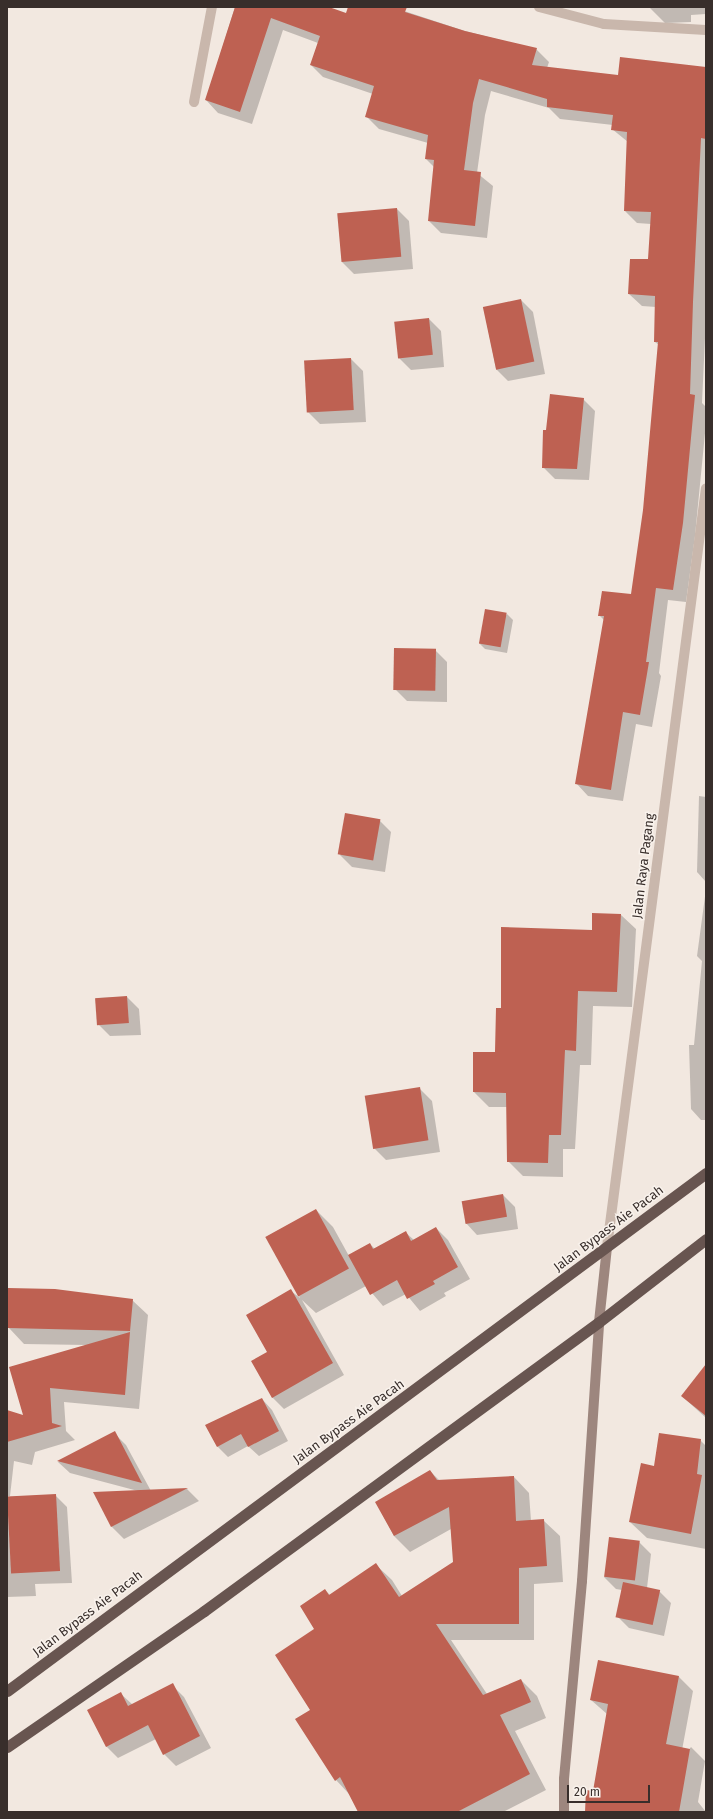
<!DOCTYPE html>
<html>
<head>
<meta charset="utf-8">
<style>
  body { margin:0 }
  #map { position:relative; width:713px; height:1819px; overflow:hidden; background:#f2e8e0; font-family:"Fira Sans",sans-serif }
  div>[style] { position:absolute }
  .shadow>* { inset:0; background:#0003 }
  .building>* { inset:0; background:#be6152; transform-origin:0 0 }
  .service>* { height:10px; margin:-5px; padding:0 5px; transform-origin:5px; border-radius:5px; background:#c9b7ac }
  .tertiary>* { height:10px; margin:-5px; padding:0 5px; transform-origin:5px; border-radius:5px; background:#c9b7ac }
  .secondary>* { height:10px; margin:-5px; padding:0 5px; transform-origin:5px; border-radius:5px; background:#9d867e }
  .trunk>* { height:11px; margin:-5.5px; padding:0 5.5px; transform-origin:5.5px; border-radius:5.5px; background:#685550 }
  span { translate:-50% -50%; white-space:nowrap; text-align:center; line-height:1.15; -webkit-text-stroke:3px #f9f2ec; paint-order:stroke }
  .street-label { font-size:13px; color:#382e2b }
  .frame { position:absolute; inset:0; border:8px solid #382e2b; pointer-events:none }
  .scale { position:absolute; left:567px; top:1785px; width:83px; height:18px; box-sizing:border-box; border:2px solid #382e2b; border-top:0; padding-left:5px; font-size:12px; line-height:14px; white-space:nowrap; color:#382e2b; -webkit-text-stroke:3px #f9f2ec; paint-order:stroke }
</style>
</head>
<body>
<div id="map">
  <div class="shadow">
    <div style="clip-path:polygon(235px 7px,326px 7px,347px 15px,349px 7px,392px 7px,465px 31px,536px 49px,549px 62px,547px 68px,619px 76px,706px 68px,706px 317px,702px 403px,706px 407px,706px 423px,695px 536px,686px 602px,668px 600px,659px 673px,661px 676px,652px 727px,636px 724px,623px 801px,588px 796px,576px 783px,604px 620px,599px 615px,632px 595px,644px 510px,659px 345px,655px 342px,656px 307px,642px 306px,629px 294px,649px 260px,651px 224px,637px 223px,625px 211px,628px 142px,612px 129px,613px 125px,560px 119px,549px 108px,491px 91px,485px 115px,477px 173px,493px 186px,487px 238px,441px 233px,429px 221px,434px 167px,426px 159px,428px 143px,379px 129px,367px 117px,373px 94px,323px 77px,311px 65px,318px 43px,283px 30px,252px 124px,218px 113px,206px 100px)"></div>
    <div style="clip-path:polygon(626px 7px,706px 7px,706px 14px,691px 15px,691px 22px,665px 23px,650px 8px)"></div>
    <div style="clip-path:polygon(397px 209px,409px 221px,413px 269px,354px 274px,342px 262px)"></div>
    <div style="clip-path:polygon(521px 300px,533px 312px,545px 374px,508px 381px,496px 369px,484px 308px)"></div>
    <div style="clip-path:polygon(429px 319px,441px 331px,444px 367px,411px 370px,399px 358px)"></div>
    <div style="clip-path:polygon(351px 359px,363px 371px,366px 422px,320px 424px,308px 412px)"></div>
    <div style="clip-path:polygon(583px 399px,595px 411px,589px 480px,555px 479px,543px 467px,546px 431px)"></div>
    <div style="clip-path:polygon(507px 614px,513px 620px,507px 653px,485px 649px,479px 643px)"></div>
    <div style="clip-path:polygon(435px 650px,447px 662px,447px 702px,407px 701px,395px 689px)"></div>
    <div style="clip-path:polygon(699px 796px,706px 797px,706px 882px,697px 872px)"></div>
    <div style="clip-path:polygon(379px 820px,391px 832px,385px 872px,352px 867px,340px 855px)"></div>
    <div style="clip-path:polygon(706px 889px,706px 1120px,701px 1120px,691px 1109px,689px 1045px,694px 1045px,702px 961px,697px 956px)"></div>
    <div style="clip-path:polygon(593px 914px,621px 915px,636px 929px,632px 1007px,593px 1006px,591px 1065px,580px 1065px,575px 1149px,563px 1149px,563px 1177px,523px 1176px,508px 1161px,507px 1107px,489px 1107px,474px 1092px,496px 1053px,502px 1009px,593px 931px)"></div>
    <div style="clip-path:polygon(127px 997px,139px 1009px,141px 1035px,110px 1036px,98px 1024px,96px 998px)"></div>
    <div style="clip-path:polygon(420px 1089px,432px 1101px,440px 1152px,386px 1160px,374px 1148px)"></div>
    <div style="clip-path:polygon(503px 1195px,515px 1207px,518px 1229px,477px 1235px,465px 1222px)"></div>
    <div style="clip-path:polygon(316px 1210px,333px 1227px,349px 1256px,370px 1244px,375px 1249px,405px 1232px,414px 1240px,436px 1228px,448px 1240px,470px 1279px,444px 1293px,446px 1296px,420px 1311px,406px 1294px,383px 1306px,366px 1286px,316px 1313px,302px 1300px,344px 1375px,284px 1409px,272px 1397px,268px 1353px,291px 1291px,300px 1298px,266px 1237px)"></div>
    <div style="clip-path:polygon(132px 1300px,148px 1315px,139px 1409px,64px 1402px,66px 1431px,75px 1440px,35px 1452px,32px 1465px,14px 1461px,10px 1496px,7px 1496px,7px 1412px,25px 1416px,86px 1345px,24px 1344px,9px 1328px)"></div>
    <div style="clip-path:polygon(706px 1366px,706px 1418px,682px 1396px)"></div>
    <div style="clip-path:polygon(262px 1399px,272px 1410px,288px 1441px,259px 1456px,248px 1446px,228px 1457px,218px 1447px,206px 1425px)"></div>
    <div style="clip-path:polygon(114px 1433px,126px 1445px,151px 1491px,187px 1489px,199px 1501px,124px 1539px,112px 1527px,95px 1493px,138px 1491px,70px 1473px,58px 1462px)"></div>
    <div style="clip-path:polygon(700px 1440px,706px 1446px,706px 1549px,647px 1538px,630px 1522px,655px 1467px)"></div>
    <div style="clip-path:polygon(430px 1471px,440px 1481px,514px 1477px,529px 1493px,531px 1521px,544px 1521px,560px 1536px,563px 1582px,534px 1584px,534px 1640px,451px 1640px,487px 1694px,521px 1680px,537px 1696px,546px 1718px,515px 1731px,546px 1790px,503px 1812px,359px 1812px,350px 1795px,336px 1780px,312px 1710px,316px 1629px,325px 1590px,330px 1595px,376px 1565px,392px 1580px,402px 1596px,454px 1563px,451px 1529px,410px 1552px,394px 1536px,378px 1506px)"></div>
    <div style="clip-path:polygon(55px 1495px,67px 1507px,72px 1583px,35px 1584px,36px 1596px,7px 1597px,7px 1497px)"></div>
    <div style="clip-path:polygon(639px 1542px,651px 1554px,647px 1588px,659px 1591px,671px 1603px,664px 1636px,629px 1628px,617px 1616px,622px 1590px,616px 1589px,604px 1577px)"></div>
    <div style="clip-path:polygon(599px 1661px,679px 1677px,693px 1691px,680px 1761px,691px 1747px,705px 1761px,698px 1802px,706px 1812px,587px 1812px,594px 1792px,607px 1714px,591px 1700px)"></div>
    <div style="clip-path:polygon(172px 1685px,184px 1697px,211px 1748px,176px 1766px,164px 1754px,156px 1739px,118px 1758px,106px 1746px,121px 1694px,133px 1705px)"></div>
  </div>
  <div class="building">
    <div style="clip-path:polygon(235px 7px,329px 7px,346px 13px,348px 7px,407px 7px,405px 12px,465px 31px,537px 48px,532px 65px,618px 75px,620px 57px,706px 67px,706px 139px,701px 138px,693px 302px,690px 394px,695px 395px,683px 523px,673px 590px,656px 588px,646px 662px,649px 662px,640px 715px,623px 712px,611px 790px,575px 784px,604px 616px,598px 616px,602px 591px,631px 594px,643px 510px,658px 342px,654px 342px,655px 296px,628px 294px,630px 259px,648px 259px,651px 212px,624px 211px,627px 132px,611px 130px,613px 115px,547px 107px,547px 99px,479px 79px,473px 103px,464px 170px,481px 172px,475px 226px,428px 221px,434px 160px,425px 159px,428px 135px,365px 117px,374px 86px,310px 65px,320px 36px,271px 18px,240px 112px,205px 100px)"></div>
    <div style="left:397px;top:208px;width:49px;height:60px;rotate:85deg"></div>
    <div style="left:521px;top:299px;width:64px;height:39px;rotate:78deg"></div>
    <div style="left:429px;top:318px;width:37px;height:35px;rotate:84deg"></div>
    <div style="left:351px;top:358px;width:52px;height:47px;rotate:87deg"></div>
    <div style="clip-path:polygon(550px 394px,584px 398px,577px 469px,542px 468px,543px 430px,546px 430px)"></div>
    <div style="left:485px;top:609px;width:22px;height:35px;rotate:10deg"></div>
    <div style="left:394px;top:648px;width:42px;height:42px;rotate:1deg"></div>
    <div style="left:345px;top:813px;width:36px;height:42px;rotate:10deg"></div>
    <div style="clip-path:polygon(592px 913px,621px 914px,617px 992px,578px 991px,576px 1051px,565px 1050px,561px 1135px,549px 1135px,548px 1163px,507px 1162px,506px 1093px,473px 1092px,473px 1052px,495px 1052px,496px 1008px,501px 1008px,501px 927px,592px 930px)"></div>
    <div style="left:127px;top:996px;width:27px;height:32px;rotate:86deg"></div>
    <div style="left:420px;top:1087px;width:54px;height:56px;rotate:81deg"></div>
    <div style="left:503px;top:1194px;width:23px;height:42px;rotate:80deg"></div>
    <div style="left:316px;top:1209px;width:68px;height:58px;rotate:61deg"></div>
    <div style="clip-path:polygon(436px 1227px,458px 1267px,433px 1281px,435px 1284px,407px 1299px,397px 1280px,370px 1295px,348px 1255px,370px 1243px,373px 1249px,406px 1231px,411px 1241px)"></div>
    <div style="clip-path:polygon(8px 1288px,55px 1289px,133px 1299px,130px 1331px,8px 1328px)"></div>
    <div style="clip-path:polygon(291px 1289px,333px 1363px,272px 1398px,251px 1361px,267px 1352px,246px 1315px)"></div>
    <div style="clip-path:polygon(130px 1332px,125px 1395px,50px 1388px,52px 1423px,62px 1426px,7px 1442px,7px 1410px,23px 1415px,9px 1367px)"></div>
    <div style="clip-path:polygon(706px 1364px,706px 1416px,681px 1396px)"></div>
    <div style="clip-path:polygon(262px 1398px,279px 1431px,248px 1447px,241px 1434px,217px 1447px,205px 1425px)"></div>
    <div style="clip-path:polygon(115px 1431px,142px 1483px,57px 1461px)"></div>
    <div style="clip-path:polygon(659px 1433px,701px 1439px,697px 1474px,702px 1475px,691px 1534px,629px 1522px,641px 1463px,654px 1466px)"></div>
    <div style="clip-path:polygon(430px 1470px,437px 1480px,514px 1476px,516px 1521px,544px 1519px,547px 1566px,519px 1568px,519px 1624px,436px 1624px,483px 1695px,521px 1679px,531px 1702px,500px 1715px,530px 1774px,457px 1812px,358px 1812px,340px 1777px,335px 1781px,295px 1719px,310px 1710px,275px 1655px,314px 1629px,300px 1606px,325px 1589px,329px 1595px,376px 1563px,399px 1597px,453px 1562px,449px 1507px,394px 1536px,375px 1502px)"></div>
    <div style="clip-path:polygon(188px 1488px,111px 1527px,93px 1492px)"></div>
    <div style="left:56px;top:1494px;width:77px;height:49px;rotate:87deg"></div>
    <div style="left:609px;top:1537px;width:31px;height:40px;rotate:7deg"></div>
    <div style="left:623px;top:1582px;width:38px;height:36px;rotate:12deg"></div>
    <div style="clip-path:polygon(598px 1660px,679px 1676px,666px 1744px,690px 1749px,679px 1812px,585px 1812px,586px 1790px,593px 1791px,608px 1704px,590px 1700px)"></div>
    <div style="clip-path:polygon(173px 1683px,200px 1736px,163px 1755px,148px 1725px,106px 1747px,87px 1710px,121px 1692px,128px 1706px)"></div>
  </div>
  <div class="service">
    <div style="left:194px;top:102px;width:97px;rotate:-79.3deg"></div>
  </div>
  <div class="tertiary">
    <div style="left:539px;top:7px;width:67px;rotate:14.7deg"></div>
    <div style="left:604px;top:24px;width:102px;rotate:3.4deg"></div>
    <div style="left:607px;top:1247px;width:765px;rotate:-82.57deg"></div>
  </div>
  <div class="secondary">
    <div style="left:564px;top:1812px;width:33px;rotate:-90deg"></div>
    <div style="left:564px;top:1779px;width:199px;rotate:-84.8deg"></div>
    <div style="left:582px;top:1581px;width:260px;rotate:-86.2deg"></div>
    <div style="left:599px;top:1322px;width:75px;rotate:-83.9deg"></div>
  </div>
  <div class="trunk">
    <div style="left:7px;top:1691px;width:870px;rotate:-36.54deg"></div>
    <div style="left:7px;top:1747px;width:239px;rotate:-34.6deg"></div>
    <div style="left:204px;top:1611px;width:489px;rotate:-36.2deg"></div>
    <div style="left:599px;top:1322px;width:135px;rotate:-37.8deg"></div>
  </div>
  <div class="street-label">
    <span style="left:644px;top:866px;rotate:-83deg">Jalan Raya Pagang</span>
    <span style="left:609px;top:1229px;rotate:-37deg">Jalan Bypass Aie Pacah</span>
    <span style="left:349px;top:1422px;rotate:-36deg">Jalan Bypass Aie Pacah</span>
    <span style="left:88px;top:1614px;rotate:-37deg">Jalan Bypass Aie Pacah</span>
  </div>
  <div class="frame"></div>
  <div class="scale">20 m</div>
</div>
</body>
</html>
